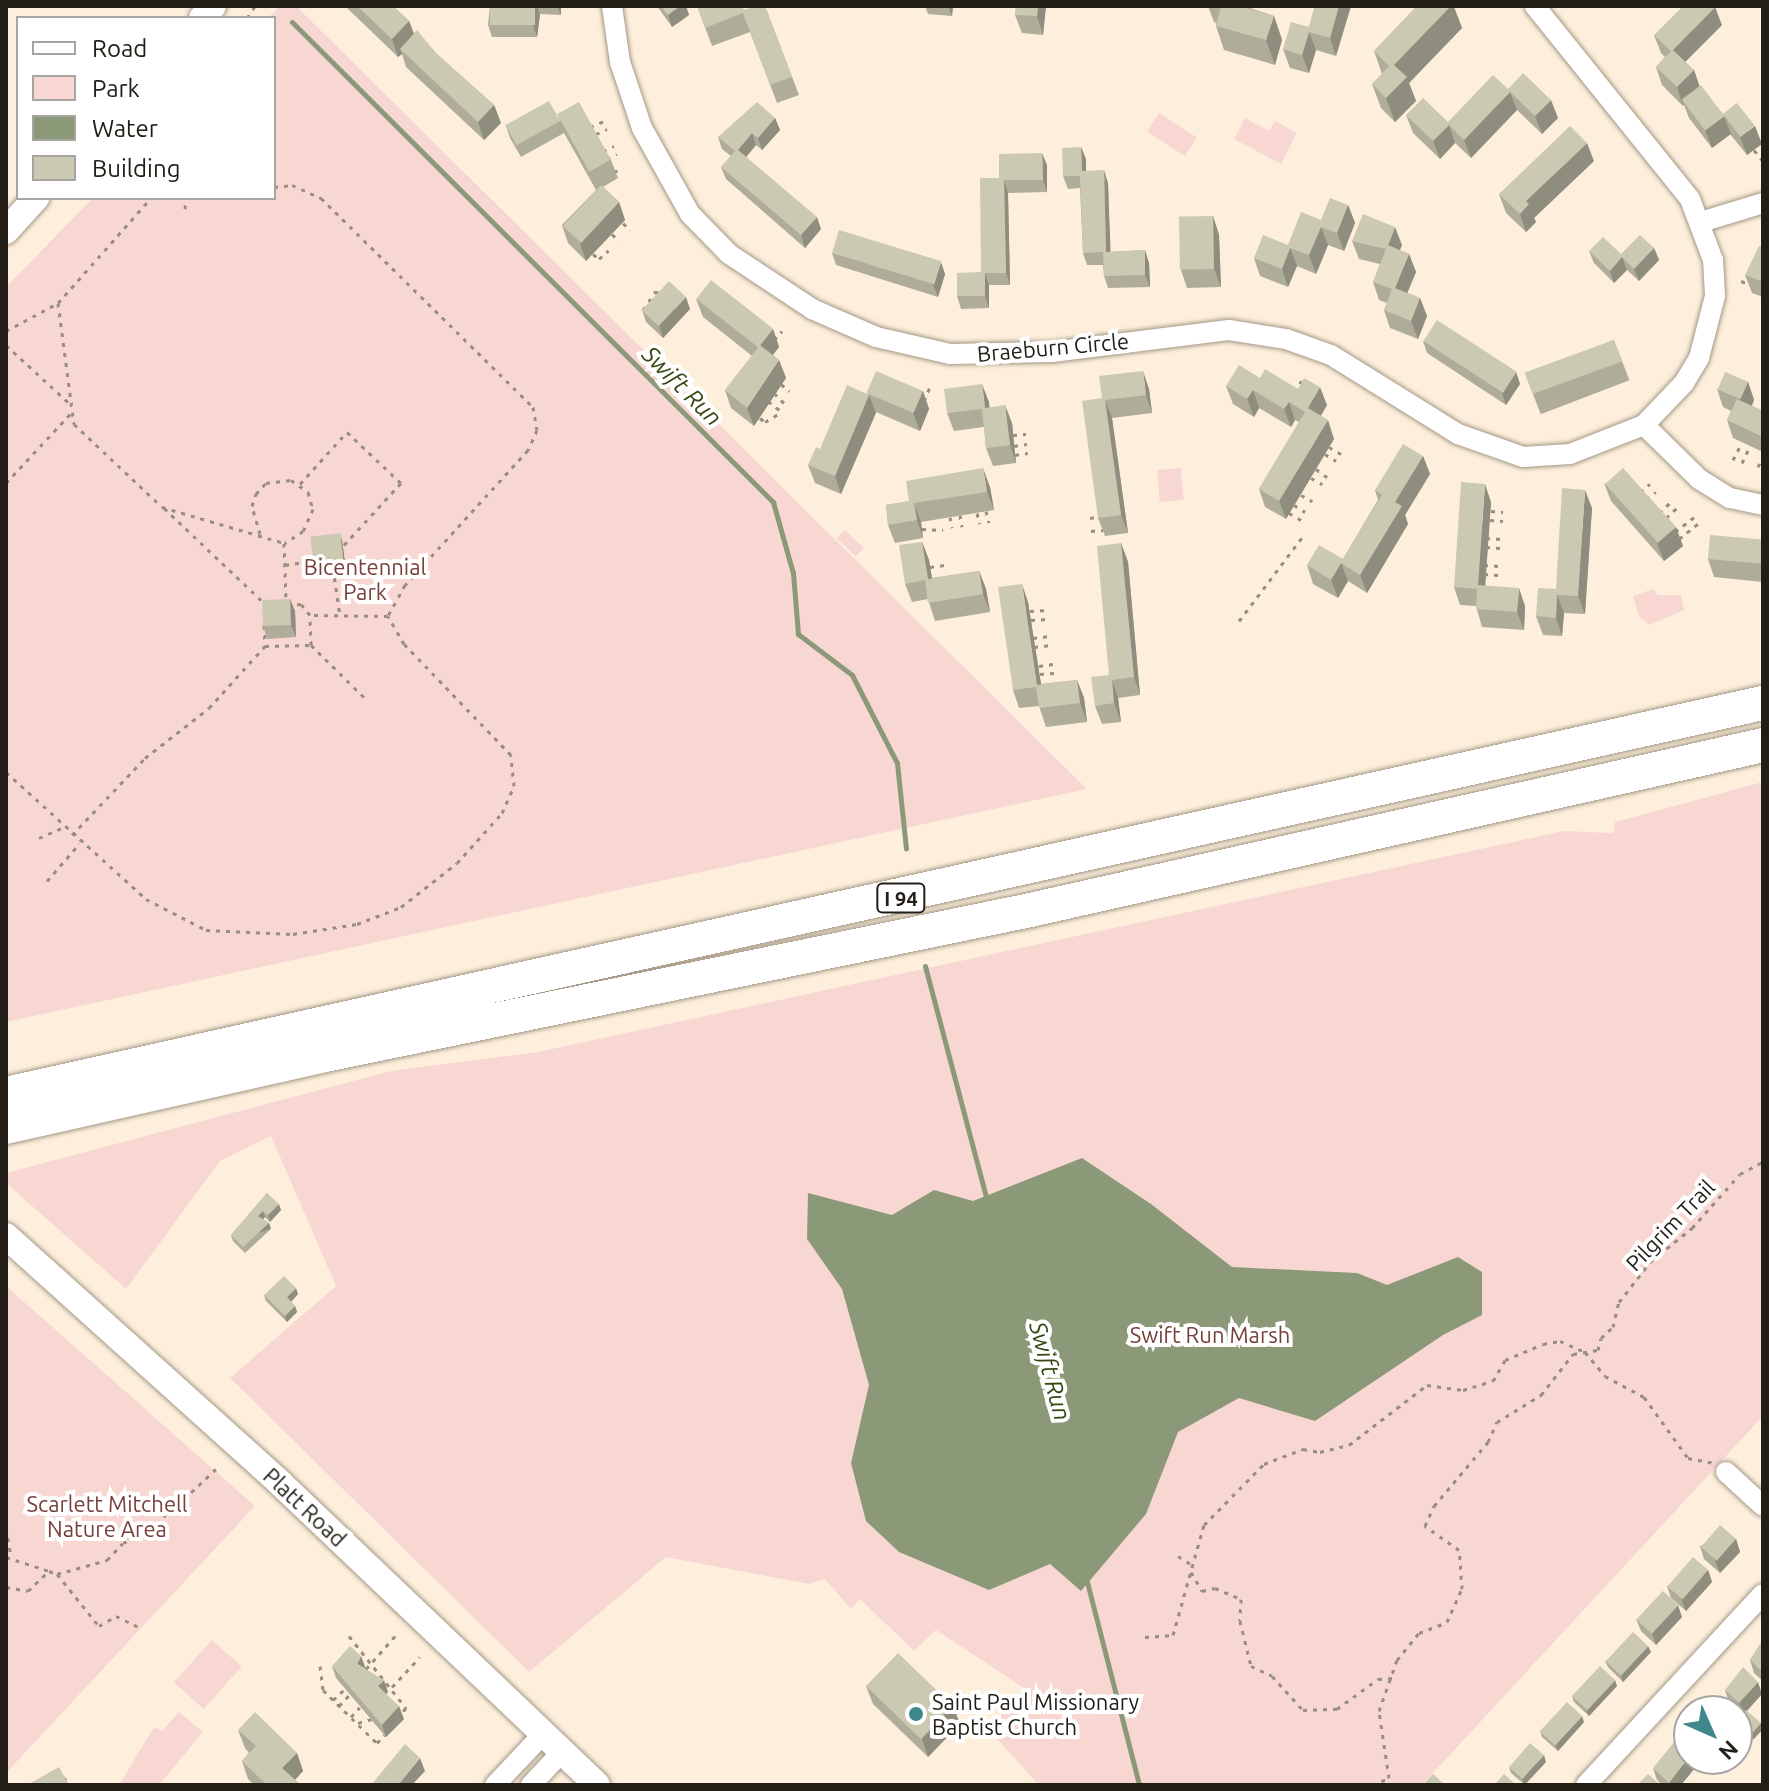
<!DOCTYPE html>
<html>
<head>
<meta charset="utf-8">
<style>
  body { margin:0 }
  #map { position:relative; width:1769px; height:1791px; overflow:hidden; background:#fdefdc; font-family:Ubuntu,sans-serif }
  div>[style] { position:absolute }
  .green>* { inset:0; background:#f8d7d3; transform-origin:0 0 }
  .water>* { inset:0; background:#8c9978 }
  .stream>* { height:5px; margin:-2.5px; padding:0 2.5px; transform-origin:2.5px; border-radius:2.5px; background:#8c9978 }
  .path>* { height:3px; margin-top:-1.5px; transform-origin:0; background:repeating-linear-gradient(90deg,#988e80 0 4px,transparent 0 10px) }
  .roads { filter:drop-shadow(0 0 2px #a49785) drop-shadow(0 0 2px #a49785) }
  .street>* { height:20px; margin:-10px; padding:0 10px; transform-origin:10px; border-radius:10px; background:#fff }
  .secondary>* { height:26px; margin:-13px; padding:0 13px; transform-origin:13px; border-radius:13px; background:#fff }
  .highway>* { height:34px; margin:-17px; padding:0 17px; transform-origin:17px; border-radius:17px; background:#fff }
  .wall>* { inset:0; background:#afad9a; transform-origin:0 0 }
  .shaded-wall>* { inset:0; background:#8f8d7d; transform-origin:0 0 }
  .building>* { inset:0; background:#ccc9b3; transform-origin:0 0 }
  .dots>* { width:22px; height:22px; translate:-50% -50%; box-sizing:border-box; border:4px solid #fff; border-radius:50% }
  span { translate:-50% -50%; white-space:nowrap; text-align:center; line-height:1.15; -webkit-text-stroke:8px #fff; paint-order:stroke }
  .shield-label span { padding:2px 6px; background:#fff; border:2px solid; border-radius:6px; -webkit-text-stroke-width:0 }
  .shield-label { font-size:20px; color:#221d16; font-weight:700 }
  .street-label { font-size:22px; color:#221d16 }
  .park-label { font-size:22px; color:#78403a }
  .poi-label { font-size:22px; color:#221d16 }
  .left { translate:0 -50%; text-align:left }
  .water-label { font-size:24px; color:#354611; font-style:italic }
  .frame { position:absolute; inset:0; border:8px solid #221d16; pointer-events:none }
  .legend { position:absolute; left:16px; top:16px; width:260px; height:184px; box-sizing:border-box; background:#fff; border:2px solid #a7a5a2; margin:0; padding:10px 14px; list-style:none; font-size:24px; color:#221d16 }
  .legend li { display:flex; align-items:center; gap:16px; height:40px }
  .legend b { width:40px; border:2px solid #a7a5a2 }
  .north { position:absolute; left:1673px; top:1695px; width:80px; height:80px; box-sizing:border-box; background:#fff; border:2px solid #a7a5a2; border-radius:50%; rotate:135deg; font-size:22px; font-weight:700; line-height:32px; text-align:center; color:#221d16 }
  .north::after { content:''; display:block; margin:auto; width:28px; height:36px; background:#3f878a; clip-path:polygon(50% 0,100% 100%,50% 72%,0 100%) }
</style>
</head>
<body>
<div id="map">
  <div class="green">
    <div style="clip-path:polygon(280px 6px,296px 6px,1087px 789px,6px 1022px,6px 287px,93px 198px,274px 198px,274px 18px,268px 18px)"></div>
    <div style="left:1159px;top:113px;width:45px;height:22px;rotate:33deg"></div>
    <div style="clip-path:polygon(1245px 118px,1269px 131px,1275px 121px,1297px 133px,1281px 164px,1234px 139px)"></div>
    <div style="left:1181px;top:468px;width:32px;height:24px;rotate:85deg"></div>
    <div style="left:845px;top:530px;width:26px;height:12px;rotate:43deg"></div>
    <div style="clip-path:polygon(1653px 589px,1658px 595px,1681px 595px,1684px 610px,1650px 625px,1639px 617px,1633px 596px)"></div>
    <div style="clip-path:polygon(1763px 782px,1763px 1416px,1422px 1785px,1039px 1785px,987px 1728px,1025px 1689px,936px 1630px,914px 1651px,860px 1599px,851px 1609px,825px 1579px,809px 1584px,666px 1557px,529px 1672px,230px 1378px,336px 1286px,271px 1136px,220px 1161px,126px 1289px,6px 1183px,6px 1173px,391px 1071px,538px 1052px,1564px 831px,1613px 833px,1615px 822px)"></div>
    <div style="clip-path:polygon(6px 1286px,255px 1506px,6px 1773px)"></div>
    <div style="left:212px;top:1640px;width:40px;height:57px;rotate:42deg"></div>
    <div style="clip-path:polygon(179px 1712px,203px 1732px,159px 1785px,119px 1785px,154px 1727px,162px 1731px)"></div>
  </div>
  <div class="water">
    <div style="clip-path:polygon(1082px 1158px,1151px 1204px,1232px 1267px,1357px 1273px,1387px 1285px,1458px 1257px,1482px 1272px,1482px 1315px,1443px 1335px,1315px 1421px,1239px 1398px,1178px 1432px,1146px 1514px,1081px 1591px,1050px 1564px,989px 1590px,899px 1552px,866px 1521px,851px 1463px,869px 1385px,842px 1289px,807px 1239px,808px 1193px,892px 1215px,934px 1190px,973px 1201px)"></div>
  </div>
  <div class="stream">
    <div style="left:292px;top:22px;width:680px;rotate:44.94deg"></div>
    <div style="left:773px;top:502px;width:74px;rotate:74.3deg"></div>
    <div style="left:793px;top:573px;width:61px;rotate:85.3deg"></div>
    <div style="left:798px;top:634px;width:68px;rotate:37.2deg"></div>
    <div style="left:852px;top:675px;width:99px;rotate:62.9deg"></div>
    <div style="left:897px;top:763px;width:86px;rotate:84deg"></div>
    <div style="left:925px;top:966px;width:243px;rotate:75.2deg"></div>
    <div style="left:1086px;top:1578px;width:214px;rotate:75.6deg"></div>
  </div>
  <div class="path">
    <div style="left:247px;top:18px;width:14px;rotate:-56deg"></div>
    <div style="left:590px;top:127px;width:15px;rotate:-23deg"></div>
    <div style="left:596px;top:134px;width:12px;rotate:-24deg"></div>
    <div style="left:1754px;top:150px;width:14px;rotate:51deg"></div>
    <div style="left:603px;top:151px;width:12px;rotate:-24deg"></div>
    <div style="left:607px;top:159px;width:11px;rotate:-27deg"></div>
    <div style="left:614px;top:172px;width:10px;rotate:-24deg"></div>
    <div style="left:274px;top:187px;width:18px;rotate:-6deg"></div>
    <div style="left:292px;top:185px;width:32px;rotate:24deg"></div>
    <div style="left:321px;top:198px;width:298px;rotate:44.6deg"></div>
    <div style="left:533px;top:407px;width:23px;rotate:80deg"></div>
    <div style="left:537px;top:430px;width:22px;rotate:114deg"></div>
    <div style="left:528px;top:450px;width:183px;rotate:132.3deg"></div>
    <div style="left:405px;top:585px;width:35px;rotate:119deg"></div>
    <div style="left:388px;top:616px;width:78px;rotate:-179.3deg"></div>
    <div style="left:310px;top:615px;width:14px;rotate:-129deg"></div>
    <div style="left:301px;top:604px;width:13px;rotate:176deg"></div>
    <div style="left:185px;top:209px;width:11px;rotate:-85deg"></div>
    <div style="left:623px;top:223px;width:10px;rotate:45deg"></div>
    <div style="left:612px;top:234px;width:10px;rotate:45deg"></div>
    <div style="left:593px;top:254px;width:8px;rotate:40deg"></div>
    <div style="left:599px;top:259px;width:13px;rotate:-42deg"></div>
    <div style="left:1741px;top:281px;width:12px;rotate:20deg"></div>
    <div style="left:58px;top:303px;width:122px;rotate:82.5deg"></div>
    <div style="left:74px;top:424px;width:121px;rotate:43.3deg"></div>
    <div style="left:162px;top:507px;width:127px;rotate:16.4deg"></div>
    <div style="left:284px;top:543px;width:57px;rotate:88deg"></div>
    <div style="left:643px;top:310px;width:23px;rotate:-56deg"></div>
    <div style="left:656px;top:291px;width:6px;rotate:45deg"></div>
    <div style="left:6px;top:331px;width:59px;rotate:-28.3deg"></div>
    <div style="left:58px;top:303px;width:140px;rotate:-48.5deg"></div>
    <div style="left:774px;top:340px;width:12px;rotate:-48deg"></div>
    <div style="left:6px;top:345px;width:84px;rotate:42.6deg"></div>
    <div style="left:781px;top:384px;width:11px;rotate:41deg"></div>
    <div style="left:1295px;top:392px;width:13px;rotate:-61deg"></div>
    <div style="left:774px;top:393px;width:14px;rotate:45deg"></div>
    <div style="left:768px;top:401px;width:16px;rotate:38deg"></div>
    <div style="left:924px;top:401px;width:15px;rotate:-67deg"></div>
    <div style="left:760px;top:418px;width:6px;rotate:39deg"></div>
    <div style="left:765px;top:422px;width:17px;rotate:-31deg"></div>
    <div style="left:1013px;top:435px;width:13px;rotate:-4deg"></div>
    <div style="left:1014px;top:446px;width:13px;rotate:-9deg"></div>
    <div style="left:1329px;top:447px;width:14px;rotate:30deg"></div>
    <div style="left:1325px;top:454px;width:13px;rotate:32deg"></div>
    <div style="left:1015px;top:455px;width:13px;rotate:-9deg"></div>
    <div style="left:1733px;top:460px;width:20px;rotate:-63deg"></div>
    <div style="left:1742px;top:463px;width:19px;rotate:-65deg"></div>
    <div style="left:1758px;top:467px;width:12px;rotate:-66deg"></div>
    <div style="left:1316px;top:469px;width:14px;rotate:36deg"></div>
    <div style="left:1311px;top:478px;width:13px;rotate:29deg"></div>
    <div style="left:6px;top:483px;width:96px;rotate:-47.1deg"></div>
    <div style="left:300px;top:484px;width:70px;rotate:-47.9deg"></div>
    <div style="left:347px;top:432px;width:74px;rotate:43.4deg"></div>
    <div style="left:401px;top:483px;width:86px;rotate:132.6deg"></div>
    <div style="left:1640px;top:492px;width:13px;rotate:-39deg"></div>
    <div style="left:1301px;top:495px;width:13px;rotate:29deg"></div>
    <div style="left:1646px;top:499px;width:12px;rotate:-35deg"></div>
    <div style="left:1294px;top:505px;width:13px;rotate:32deg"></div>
    <div style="left:164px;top:508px;width:137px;rotate:43.5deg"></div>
    <div style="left:986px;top:511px;width:12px;rotate:76deg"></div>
    <div style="left:1491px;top:511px;width:12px;rotate:5deg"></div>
    <div style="left:977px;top:513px;width:11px;rotate:75deg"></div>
    <div style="left:1289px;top:513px;width:14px;rotate:30deg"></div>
    <div style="left:1659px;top:513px;width:16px;rotate:-43deg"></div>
    <div style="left:960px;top:515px;width:12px;rotate:81deg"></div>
    <div style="left:950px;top:517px;width:11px;rotate:80deg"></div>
    <div style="left:1090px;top:518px;width:12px;rotate:-9deg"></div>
    <div style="left:1666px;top:518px;width:16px;rotate:-43deg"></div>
    <div style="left:1490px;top:520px;width:13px;rotate:4deg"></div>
    <div style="left:922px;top:529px;width:21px;rotate:3deg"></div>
    <div style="left:1091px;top:531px;width:12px;rotate:-5deg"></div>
    <div style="left:1675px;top:532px;width:24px;rotate:-38deg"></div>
    <div style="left:260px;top:534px;width:29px;rotate:-106deg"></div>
    <div style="left:252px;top:506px;width:13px;rotate:-72deg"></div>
    <div style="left:256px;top:494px;width:15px;rotate:-48deg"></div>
    <div style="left:266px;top:483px;width:25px;rotate:-7deg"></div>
    <div style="left:291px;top:480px;width:21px;rotate:35deg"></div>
    <div style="left:308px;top:492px;width:18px;rotate:74deg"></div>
    <div style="left:313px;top:509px;width:24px;rotate:114deg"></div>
    <div style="left:303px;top:531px;width:22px;rotate:146deg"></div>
    <div style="left:1486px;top:538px;width:15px;rotate:4deg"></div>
    <div style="left:1679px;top:539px;width:28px;rotate:-39deg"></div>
    <div style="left:1486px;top:547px;width:14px;rotate:4deg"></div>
    <div style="left:285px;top:565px;width:31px;rotate:-9deg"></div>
    <div style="left:1484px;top:565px;width:15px;rotate:4deg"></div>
    <div style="left:930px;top:567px;width:15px;rotate:-8deg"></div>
    <div style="left:333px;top:568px;width:49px;rotate:81.7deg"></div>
    <div style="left:1484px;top:574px;width:14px;rotate:4deg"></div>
    <div style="left:1030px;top:611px;width:17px;rotate:-3deg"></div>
    <div style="left:1031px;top:620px;width:17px;rotate:-3deg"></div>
    <div style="left:1239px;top:621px;width:106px;rotate:-53deg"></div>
    <div style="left:264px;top:625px;width:21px;rotate:87deg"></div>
    <div style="left:265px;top:646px;width:46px;rotate:-1.2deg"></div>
    <div style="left:311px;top:645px;width:30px;rotate:-92deg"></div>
    <div style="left:1033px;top:638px;width:17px;rotate:-7deg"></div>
    <div style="left:311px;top:645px;width:77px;rotate:44.5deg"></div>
    <div style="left:1034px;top:647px;width:17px;rotate:-7deg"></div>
    <div style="left:1039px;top:666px;width:14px;rotate:-8deg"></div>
    <div style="left:1040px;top:674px;width:14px;rotate:-4deg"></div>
    <div style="left:6px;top:772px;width:189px;rotate:42.2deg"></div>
    <div style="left:146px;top:899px;width:68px;rotate:27.3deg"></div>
    <div style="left:206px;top:930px;width:87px;rotate:2.6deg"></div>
    <div style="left:293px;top:934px;width:65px;rotate:-8.9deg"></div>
    <div style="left:357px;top:924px;width:47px;rotate:-21.1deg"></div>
    <div style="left:401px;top:907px;width:71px;rotate:-38.2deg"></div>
    <div style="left:457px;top:863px;width:67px;rotate:-48deg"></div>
    <div style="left:502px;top:813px;width:30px;rotate:-66deg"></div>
    <div style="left:514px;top:786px;width:31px;rotate:-96deg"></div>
    <div style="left:511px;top:755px;width:154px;rotate:-133.9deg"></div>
    <div style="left:404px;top:644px;width:32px;rotate:-120deg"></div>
    <div style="left:72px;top:835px;width:106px;rotate:-46.5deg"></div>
    <div style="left:145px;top:758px;width:81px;rotate:-38deg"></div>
    <div style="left:209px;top:708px;width:84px;rotate:-47.9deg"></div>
    <div style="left:39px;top:838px;width:27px;rotate:-24deg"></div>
    <div style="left:47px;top:881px;width:50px;rotate:-49deg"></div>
    <div style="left:6px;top:1528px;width:29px;rotate:80deg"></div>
    <div style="left:1178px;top:1556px;width:15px;rotate:32deg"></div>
    <div style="left:6px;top:1557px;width:45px;rotate:18deg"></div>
    <div style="left:1191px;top:1572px;width:22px;rotate:60deg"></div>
    <div style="left:1202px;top:1591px;width:13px;rotate:-13deg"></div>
    <div style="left:1215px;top:1588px;width:28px;rotate:23deg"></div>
    <div style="left:1241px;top:1599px;width:22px;rotate:93deg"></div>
    <div style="left:1240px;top:1621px;width:46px;rotate:76.3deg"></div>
    <div style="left:1251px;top:1666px;width:23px;rotate:25deg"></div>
    <div style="left:1272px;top:1676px;width:46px;rotate:47.6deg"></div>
    <div style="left:1303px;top:1710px;width:34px;rotate:-2deg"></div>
    <div style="left:1337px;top:1709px;width:51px;rotate:-36.2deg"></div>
    <div style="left:1378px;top:1679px;width:15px;rotate:-4deg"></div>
    <div style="left:57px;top:1574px;width:67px;rotate:51.1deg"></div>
    <div style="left:99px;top:1626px;width:20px;rotate:-30deg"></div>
    <div style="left:116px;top:1616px;width:28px;rotate:26deg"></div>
    <div style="left:6px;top:1587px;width:22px;rotate:10deg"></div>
    <div style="left:28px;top:1591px;width:29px;rotate:-44deg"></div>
    <div style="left:49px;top:1571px;width:9px;rotate:21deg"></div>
    <div style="left:57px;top:1574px;width:52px;rotate:-15.6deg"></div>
    <div style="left:107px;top:1560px;width:23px;rotate:-47deg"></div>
    <div style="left:123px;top:1543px;width:41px;rotate:-24.7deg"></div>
    <div style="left:160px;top:1526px;width:22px;rotate:-66deg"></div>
    <div style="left:169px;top:1506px;width:17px;rotate:-25deg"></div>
    <div style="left:184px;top:1499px;width:48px;rotate:-43.3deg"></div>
    <div style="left:349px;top:1636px;width:92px;rotate:51.6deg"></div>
    <div style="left:406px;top:1708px;width:9px;rotate:131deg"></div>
    <div style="left:1145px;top:1637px;width:28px;rotate:-4deg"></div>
    <div style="left:1173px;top:1635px;width:114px;rotate:-74.3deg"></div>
    <div style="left:1204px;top:1525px;width:86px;rotate:-45.5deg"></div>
    <div style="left:1264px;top:1464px;width:42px;rotate:-21deg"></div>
    <div style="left:1303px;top:1449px;width:17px;rotate:10deg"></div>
    <div style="left:1320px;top:1452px;width:30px;rotate:-14deg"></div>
    <div style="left:1349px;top:1445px;width:98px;rotate:-37.6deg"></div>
    <div style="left:1427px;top:1385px;width:36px;rotate:8deg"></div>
    <div style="left:1463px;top:1390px;width:31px;rotate:-17deg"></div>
    <div style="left:1493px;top:1381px;width:24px;rotate:-60deg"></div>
    <div style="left:1505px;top:1360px;width:41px;rotate:-22.8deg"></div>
    <div style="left:1543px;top:1344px;width:17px;rotate:-10deg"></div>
    <div style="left:1560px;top:1341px;width:27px;rotate:24deg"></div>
    <div style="left:1585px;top:1352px;width:31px;rotate:50deg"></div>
    <div style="left:1605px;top:1376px;width:44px;rotate:28.3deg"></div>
    <div style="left:1644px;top:1397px;width:75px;rotate:54.2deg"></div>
    <div style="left:1688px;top:1458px;width:25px;rotate:11deg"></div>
    <div style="left:320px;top:1666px;width:24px;rotate:83deg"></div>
    <div style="left:323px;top:1690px;width:76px;rotate:44.5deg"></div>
    <div style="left:377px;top:1743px;width:11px;rotate:-49deg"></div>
    <div style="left:366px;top:1669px;width:45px;rotate:-48.6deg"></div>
    <div style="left:392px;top:1687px;width:41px;rotate:-47deg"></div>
    <div style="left:333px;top:1700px;width:18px;rotate:-43deg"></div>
    <div style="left:339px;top:1706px;width:16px;rotate:-47deg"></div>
    <div style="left:351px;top:1717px;width:13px;rotate:-48deg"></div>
    <div style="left:358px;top:1723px;width:15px;rotate:-16deg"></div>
    <div style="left:63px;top:1777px;width:12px;rotate:42deg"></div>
    <div style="left:1372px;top:1785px;width:18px;rotate:-22deg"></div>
    <div style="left:1389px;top:1778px;width:68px;rotate:-98.5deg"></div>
    <div style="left:1379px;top:1711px;width:54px;rotate:-70.6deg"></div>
    <div style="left:1397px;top:1660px;width:35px;rotate:-51deg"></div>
    <div style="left:1419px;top:1633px;width:30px;rotate:-21deg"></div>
    <div style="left:1447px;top:1622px;width:36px;rotate:-66deg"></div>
    <div style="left:1462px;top:1589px;width:39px;rotate:-94deg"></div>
    <div style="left:1459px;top:1550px;width:42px;rotate:-144.8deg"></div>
    <div style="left:1425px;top:1526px;width:22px;rotate:-66deg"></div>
    <div style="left:1434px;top:1506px;width:84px;rotate:-49.8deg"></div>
    <div style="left:1488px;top:1442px;width:22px;rotate:-66deg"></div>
    <div style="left:1497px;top:1422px;width:52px;rotate:-31.5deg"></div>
    <div style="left:1541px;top:1395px;width:52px;rotate:-52deg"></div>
    <div style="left:1573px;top:1354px;width:25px;rotate:-9deg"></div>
    <div style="left:1598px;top:1350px;width:12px;rotate:-76deg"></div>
    <div style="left:1601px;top:1338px;width:16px;rotate:-43deg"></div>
    <div style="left:1613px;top:1327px;width:26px;rotate:-77deg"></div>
    <div style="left:1619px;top:1302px;width:52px;rotate:-52deg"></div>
    <div style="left:1651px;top:1261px;width:53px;rotate:-38.8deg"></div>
    <div style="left:1692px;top:1228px;width:72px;rotate:-48.4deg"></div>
    <div style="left:1740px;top:1174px;width:26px;rotate:-28deg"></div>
  </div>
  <div class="roads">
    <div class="street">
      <div style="left:612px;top:6px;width:57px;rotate:81.9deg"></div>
      <div style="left:620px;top:62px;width:70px;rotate:71.6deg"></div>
      <div style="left:642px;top:128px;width:98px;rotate:60.8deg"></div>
      <div style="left:690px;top:214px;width:56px;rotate:45.7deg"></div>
      <div style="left:729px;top:254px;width:100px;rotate:33.5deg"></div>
      <div style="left:812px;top:309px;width:70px;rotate:23.6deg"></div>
      <div style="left:876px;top:337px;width:76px;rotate:12.9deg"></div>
      <div style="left:950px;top:354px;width:102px;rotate:-1.1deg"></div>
      <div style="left:1052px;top:352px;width:178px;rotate:-7.1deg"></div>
      <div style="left:1229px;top:330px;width:58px;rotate:9deg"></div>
      <div style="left:1286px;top:339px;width:48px;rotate:19.6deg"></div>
      <div style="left:1331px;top:355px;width:150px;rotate:31.9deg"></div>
      <div style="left:1458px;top:434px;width:69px;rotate:19.5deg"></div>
      <div style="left:1523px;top:457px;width:47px;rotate:-3.7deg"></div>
      <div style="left:1570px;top:454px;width:79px;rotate:-21.4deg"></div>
      <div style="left:1644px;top:425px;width:58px;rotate:-46.4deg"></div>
      <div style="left:1684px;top:383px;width:29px;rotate:-59deg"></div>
      <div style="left:1699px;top:358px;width:64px;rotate:-75.5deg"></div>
      <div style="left:1715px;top:296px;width:36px;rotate:-93deg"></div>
      <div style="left:1713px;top:260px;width:65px;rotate:-110.7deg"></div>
      <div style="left:1690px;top:199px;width:248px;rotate:-128.8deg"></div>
      <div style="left:1701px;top:222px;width:65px;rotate:-17deg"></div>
      <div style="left:1644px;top:425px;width:77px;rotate:44.5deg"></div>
      <div style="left:1699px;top:479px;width:36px;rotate:32deg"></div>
      <div style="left:1730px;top:498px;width:34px;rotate:12deg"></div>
      <div style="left:1726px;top:1472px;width:50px;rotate:42.6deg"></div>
      <div style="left:495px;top:1785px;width:70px;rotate:-46.7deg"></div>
      <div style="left:531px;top:1785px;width:45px;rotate:-46.8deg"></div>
      <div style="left:1586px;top:1785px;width:260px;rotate:-47.2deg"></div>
    </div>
    <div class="secondary">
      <div style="left:202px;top:18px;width:16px;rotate:-47deg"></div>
      <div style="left:6px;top:231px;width:45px;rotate:-47.7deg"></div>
      <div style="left:6px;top:1236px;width:367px;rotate:42deg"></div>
      <div style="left:279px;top:1482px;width:439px;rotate:43.6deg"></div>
    </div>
    <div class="highway">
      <div style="left:6px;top:1094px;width:1800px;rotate:-12.55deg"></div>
      <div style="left:6px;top:1127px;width:322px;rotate:-12.7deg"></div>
      <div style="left:320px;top:1056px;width:721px;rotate:-11.61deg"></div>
      <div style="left:1026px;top:911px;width:755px;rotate:-12.69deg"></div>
    </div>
  </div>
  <div class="wall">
    <div style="clip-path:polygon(345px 6px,393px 6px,409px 21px,414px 34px,494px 105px,501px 123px,484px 140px,406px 67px,402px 54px,398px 57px)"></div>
    <div style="clip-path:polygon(490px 6px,561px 6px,561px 15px,540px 14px,537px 37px,492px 37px,488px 25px)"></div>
    <div style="clip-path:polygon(657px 6px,686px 6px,689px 15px,672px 27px)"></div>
    <div style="clip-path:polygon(697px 6px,744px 10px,765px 6px,799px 95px,777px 103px,750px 32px,712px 46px)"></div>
    <div style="clip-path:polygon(925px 6px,953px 6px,952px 16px,928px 14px)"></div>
    <div style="clip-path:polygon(1016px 6px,1046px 6px,1043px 35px,1022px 33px,1015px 15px)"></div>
    <div style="clip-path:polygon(1208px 6px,1244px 6px,1274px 16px,1282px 40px,1275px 65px,1224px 50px,1216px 26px,1216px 23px,1214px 22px)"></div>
    <div style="clip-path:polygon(1315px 6px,1351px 6px,1336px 56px,1316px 50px,1309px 73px,1290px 68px,1283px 49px,1309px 27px)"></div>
    <div style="clip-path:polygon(1417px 6px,1455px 6px,1454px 7px,1462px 28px,1409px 83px,1416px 101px,1395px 122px,1381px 108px,1372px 84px,1382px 74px,1374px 51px)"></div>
    <div style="clip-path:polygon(1722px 25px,1685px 62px,1694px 70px,1700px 87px,1723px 114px,1762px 144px,1747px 155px,1730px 134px,1712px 148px,1689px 118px,1684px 105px,1683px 106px,1662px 85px,1656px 67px,1665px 57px,1661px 53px,1654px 35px)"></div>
    <div style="clip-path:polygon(1508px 89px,1558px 118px,1542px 134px,1517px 110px,1471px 158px,1455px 143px,1440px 159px,1413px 133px,1406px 115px,1448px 122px)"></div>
    <div style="clip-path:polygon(558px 115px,611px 160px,618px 178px,603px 187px,619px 202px,625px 220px,586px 261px,568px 243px,562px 225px,596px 190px,564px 133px,521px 157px,510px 138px,506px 126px,560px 121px)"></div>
    <div style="clip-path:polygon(775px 118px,780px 130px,762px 150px,756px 145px,746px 157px,821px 229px,805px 248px,726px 179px,721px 167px,731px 156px,722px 149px,718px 137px)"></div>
    <div style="clip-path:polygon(1081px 147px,1086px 159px,1086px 171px,1108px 183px,1110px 252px,1145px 250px,1149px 263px,1150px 287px,1108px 288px,1104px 276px,1103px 265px,1087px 265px,1083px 253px,1080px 188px,1068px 189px,1063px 176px)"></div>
    <div style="clip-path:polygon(1594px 161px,1534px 218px,1536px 222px,1526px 232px,1506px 213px,1499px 194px)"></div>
    <div style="clip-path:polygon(1047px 165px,1047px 192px,1008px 193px,1010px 285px,989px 285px,989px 308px,961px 309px,957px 296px,981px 272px,999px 178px)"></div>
    <div style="clip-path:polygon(1348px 205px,1355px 223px,1344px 251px,1328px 245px,1316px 274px,1297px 266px,1288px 287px,1260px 276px,1254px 258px,1288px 245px,1321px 220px)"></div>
    <div style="clip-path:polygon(1213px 216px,1219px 235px,1221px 287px,1187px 288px,1181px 270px)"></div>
    <div style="clip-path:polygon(1352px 241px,1402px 245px,1400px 250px,1409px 254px,1416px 272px,1407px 293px,1420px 298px,1427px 316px,1418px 339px,1390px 328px,1384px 310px,1387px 303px,1379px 300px,1373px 282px,1380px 264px,1359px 259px)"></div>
    <div style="clip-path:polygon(1763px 247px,1763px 297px,1752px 293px,1745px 275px)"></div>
    <div style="clip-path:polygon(1654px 248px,1659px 260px,1639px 281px,1627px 270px,1614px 283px,1594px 263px,1589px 251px,1621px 254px)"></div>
    <div style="clip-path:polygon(832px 253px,945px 274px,938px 297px,836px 265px)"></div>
    <div style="clip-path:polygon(696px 299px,773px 329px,779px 347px,773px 355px,779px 360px,786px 378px,754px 426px,731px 408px,725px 390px,752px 356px,703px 317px)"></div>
    <div style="clip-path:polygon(690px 309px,663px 338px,646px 322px,642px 310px)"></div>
    <div style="left:1614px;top:340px;width:43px;height:95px;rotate:69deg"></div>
    <div style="clip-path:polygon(1423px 341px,1516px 372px,1520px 384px,1506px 405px,1427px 353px)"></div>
    <div style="clip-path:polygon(1260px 378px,1327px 405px,1321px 416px,1334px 439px,1286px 519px,1265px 507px,1259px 489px,1299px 422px,1295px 420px,1291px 427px,1259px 408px,1254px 417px,1233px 404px,1226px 386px)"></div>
    <div style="clip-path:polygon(1748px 382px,1754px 400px,1752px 406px,1763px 411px,1763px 452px,1733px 438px,1727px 420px,1731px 411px,1723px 407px,1717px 389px)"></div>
    <div style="clip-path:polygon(1149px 389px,1152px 413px,1112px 418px,1128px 533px,1105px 536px,1098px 518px,1102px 398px)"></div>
    <div style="clip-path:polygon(923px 391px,929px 409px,920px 431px,876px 412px,841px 494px,815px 483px,808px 465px,867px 394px)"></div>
    <div style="clip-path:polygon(989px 402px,989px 407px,1012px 423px,1016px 463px,993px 466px,986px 448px,984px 427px,954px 431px,947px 413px)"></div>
    <div style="clip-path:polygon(1423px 456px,1430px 474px,1405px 515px,1408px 524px,1367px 593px,1348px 581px,1338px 598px,1313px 584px,1307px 565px,1343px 559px,1378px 500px,1375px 490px)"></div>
    <div style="clip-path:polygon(1604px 483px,1683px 546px,1664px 561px,1611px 501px)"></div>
    <div style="clip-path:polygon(990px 487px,994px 510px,921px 522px,923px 538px,895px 543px,888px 525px,886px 505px)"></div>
    <div style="clip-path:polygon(1491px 502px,1485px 585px,1525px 606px,1524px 630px,1482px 627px,1476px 606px,1460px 605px,1454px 587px)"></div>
    <div style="clip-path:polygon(1592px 508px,1585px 614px,1564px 613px,1562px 636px,1543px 635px,1536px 616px,1556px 589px)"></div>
    <div style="clip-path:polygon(342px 540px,346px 570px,316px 574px,314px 568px)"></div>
    <div style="clip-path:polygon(1763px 540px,1763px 582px,1714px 577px,1708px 559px)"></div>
    <div style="clip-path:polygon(922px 542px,929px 560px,932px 578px,979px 571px,986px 589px,990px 612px,935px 621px,928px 599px,912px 602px,905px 584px)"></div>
    <div style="clip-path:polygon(1121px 543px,1128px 562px,1140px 695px,1118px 698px,1121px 722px,1102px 724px,1095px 706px,1109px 675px)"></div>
    <div style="clip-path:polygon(290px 599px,295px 611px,296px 637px,267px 639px,263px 626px)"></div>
    <div style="clip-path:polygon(1028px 602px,1041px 684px,1077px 680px,1084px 698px,1087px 722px,1046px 727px,1039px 706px,1019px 708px,1013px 690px)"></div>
    <div style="clip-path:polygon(267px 1193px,281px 1210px,270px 1222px,265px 1217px,263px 1219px,269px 1223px,271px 1229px,245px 1253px,233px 1241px,231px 1235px)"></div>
    <div style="clip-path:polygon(298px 1294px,291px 1302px,295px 1306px,297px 1312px,287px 1322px,266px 1301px,264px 1295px)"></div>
    <div style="clip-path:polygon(1736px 1539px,1740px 1552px,1720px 1573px,1704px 1559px,1700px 1546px)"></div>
    <div style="clip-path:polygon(1708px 1570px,1712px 1582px,1686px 1611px,1671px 1598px,1667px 1586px)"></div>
    <div style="clip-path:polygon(1682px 1617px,1656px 1645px,1641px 1631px,1636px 1619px)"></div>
    <div style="clip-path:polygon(1763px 1640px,1763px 1681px,1754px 1673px,1750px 1660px)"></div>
    <div style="clip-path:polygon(1651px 1652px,1623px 1682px,1608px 1667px,1605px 1661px)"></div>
    <div style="clip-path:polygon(332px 1666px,365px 1669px,388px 1692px,386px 1694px,404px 1719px,386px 1737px,336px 1678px)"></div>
    <div style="clip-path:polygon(866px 1686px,953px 1706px,960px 1724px,928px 1757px,873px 1704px)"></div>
    <div style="clip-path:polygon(1617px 1686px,1589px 1716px,1574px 1702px,1572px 1696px)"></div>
    <div style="clip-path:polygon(1725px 1690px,1762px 1694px,1747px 1711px,1753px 1740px,1738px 1727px,1737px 1720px,1742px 1714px,1729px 1702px)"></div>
    <div style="clip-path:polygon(1584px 1722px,1558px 1751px,1542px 1737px,1540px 1731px)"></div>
    <div style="clip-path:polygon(238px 1730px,297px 1753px,303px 1771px,295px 1780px,301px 1785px,254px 1785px,248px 1779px,242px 1761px,249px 1753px,245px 1748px)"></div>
    <div style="clip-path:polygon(1546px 1762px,1525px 1785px,1511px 1773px,1509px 1767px)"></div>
    <div style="clip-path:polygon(1699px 1763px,1681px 1785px,1662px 1785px,1657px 1780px,1653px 1768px)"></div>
  </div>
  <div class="shaded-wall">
    <div style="clip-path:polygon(535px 6px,537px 6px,540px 14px,537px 37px,533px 25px)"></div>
    <div style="clip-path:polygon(557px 6px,561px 6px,561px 15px)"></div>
    <div style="clip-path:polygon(680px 6px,686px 6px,689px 15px,672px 27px,668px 15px)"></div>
    <div style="clip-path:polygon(948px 6px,953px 6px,952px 16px)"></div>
    <div style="clip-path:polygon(1038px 6px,1046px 6px,1043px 35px,1037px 16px)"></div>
    <div style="clip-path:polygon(1339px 6px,1351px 6px,1336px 56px,1330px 38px)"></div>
    <div style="clip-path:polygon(1444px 6px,1455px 6px,1454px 7px,1462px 28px,1409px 83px,1416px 101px,1395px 122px,1386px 98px,1394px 65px)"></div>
    <div style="clip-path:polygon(1715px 7px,1722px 25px,1679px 68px,1673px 50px)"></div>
    <div style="clip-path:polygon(1274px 16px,1282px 40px,1275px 65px,1266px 40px)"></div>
    <div style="clip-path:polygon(409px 21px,416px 39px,400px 49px,402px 54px,398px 57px,392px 39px)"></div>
    <div style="clip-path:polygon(1309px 32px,1316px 50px,1309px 73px,1302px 55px)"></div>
    <div style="clip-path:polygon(1694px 70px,1700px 88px,1682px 99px,1683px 106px,1677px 87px)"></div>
    <div style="clip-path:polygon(1510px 92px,1517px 110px,1471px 158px,1464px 140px)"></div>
    <div style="clip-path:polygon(1551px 100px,1558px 118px,1542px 134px,1535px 116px)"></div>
    <div style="clip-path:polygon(494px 105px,501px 123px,484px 140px,478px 122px)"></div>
    <div style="clip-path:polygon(1724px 116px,1731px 134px,1712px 148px,1705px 130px)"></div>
    <div style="clip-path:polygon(775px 118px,780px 130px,762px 150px,758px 138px)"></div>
    <div style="clip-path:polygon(1449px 125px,1455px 143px,1440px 159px,1433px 141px)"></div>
    <div style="clip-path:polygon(1755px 126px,1762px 144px,1747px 155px,1740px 137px)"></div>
    <div style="clip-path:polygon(752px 133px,756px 145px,742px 162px,738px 150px)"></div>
    <div style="clip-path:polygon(1587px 143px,1594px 161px,1534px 218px,1536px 222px,1526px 232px,1520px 214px,1526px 201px)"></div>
    <div style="clip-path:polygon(1081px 147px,1086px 159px,1086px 184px,1082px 171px)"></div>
    <div style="clip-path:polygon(1042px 153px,1047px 165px,1047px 192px,1043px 180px)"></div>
    <div style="clip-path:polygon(1104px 170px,1108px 183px,1111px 264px,1106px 252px)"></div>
    <div style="clip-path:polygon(1004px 180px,1008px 193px,1010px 285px,1006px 273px)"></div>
    <div style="clip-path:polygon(619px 202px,625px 220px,586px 261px,580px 243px)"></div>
    <div style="clip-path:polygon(1348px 205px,1355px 223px,1344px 251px,1337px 233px)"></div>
    <div style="clip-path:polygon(1213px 216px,1219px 235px,1221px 287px,1214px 269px)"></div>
    <div style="clip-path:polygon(817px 217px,821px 229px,805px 248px,801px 235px)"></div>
    <div style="clip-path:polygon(1321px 227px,1328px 245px,1316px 274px,1309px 255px)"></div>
    <div style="clip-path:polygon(1395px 227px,1402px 245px,1394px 263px,1388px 245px)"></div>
    <div style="clip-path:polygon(1290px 248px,1297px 266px,1288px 287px,1282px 269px)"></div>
    <div style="clip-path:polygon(1654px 248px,1659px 260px,1639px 281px,1634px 269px)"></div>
    <div style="clip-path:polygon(1145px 250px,1149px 263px,1150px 287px,1145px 275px)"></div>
    <div style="clip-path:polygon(1409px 254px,1416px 272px,1402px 306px,1395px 288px)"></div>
    <div style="clip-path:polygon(1622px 257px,1627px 270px,1614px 283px,1610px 271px)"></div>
    <div style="clip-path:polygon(941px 262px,945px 274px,938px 297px,933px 285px)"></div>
    <div style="clip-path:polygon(985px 273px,989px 285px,989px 308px,985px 296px)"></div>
    <div style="clip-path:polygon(686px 297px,690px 309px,663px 338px,659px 326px)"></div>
    <div style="clip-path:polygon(1420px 298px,1427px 316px,1418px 339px,1411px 321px)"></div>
    <div style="clip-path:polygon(773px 329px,779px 347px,764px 366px,758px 348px)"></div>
    <div style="clip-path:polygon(779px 360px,786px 378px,754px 426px,747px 408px)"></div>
    <div style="clip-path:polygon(1143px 371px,1149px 389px,1152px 413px,1146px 395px)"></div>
    <div style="clip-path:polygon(1516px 372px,1520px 384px,1506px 405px,1502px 393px)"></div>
    <div style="clip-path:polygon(1748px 382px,1754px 400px,1746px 418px,1739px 400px)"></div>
    <div style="clip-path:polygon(982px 384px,989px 402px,991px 426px,985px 408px)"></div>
    <div style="clip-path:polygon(1320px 387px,1327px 405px,1314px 427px,1308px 408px)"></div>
    <div style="clip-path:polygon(1253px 390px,1259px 408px,1254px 417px,1247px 399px)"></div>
    <div style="clip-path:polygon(923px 391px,929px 409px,920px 431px,913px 413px)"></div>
    <div style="clip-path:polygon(869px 395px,876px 413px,841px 494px,835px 476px)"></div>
    <div style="clip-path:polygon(1105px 400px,1112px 418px,1128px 533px,1121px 515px)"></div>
    <div style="clip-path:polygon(1289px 402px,1295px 420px,1291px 427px,1284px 409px)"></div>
    <div style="clip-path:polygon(1005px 405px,1012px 423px,1016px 463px,1010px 445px)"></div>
    <div style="clip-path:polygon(1328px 420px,1334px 439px,1286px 519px,1279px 501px)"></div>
    <div style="clip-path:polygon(1423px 456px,1430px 474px,1405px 515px,1408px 524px,1367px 593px,1360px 575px,1395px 502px)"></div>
    <div style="clip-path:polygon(983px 468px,990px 487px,994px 510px,987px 492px)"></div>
    <div style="clip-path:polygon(1485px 484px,1491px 502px,1484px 603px,1478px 585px)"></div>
    <div style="clip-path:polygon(1585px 490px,1592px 508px,1585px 614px,1578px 596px)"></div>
    <div style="clip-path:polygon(914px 503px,921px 522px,923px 538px,917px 520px)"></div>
    <div style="clip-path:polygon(1676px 527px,1683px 546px,1664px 561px,1657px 543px)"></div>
    <div style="clip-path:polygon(340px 533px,342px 540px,346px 570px,344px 564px)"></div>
    <div style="clip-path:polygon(922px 542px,929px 560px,935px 597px,928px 579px)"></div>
    <div style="clip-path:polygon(1121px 543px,1128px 562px,1140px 695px,1134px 677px)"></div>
    <div style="clip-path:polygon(1341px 563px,1348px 581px,1338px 598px,1331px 580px)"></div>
    <div style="clip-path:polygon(979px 571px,986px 589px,990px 612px,983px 594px)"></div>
    <div style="clip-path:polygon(1022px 584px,1028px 602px,1044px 703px,1037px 685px)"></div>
    <div style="clip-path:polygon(1519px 588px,1525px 606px,1524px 630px,1517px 612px)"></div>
    <div style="clip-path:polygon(1557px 595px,1564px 613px,1562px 636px,1556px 618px)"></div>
    <div style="clip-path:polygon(290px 599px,295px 611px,296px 637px,291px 625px)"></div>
    <div style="clip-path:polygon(1077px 680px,1084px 698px,1087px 722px,1080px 703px)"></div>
    <div style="clip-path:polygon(1112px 680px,1118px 698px,1121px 722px,1114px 703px)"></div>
    <div style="clip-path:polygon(279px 1204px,281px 1210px,270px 1222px,268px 1215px)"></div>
    <div style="clip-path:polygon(263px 1211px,265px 1217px,260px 1222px,258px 1216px)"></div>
    <div style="left:269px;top:1223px;width:6px;height:35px;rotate:72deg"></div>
    <div style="clip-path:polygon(296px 1288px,298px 1294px,289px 1304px,287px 1297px)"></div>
    <div style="clip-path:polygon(295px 1306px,297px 1312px,287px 1322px,285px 1316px)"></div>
    <div style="clip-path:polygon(1736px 1539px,1740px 1552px,1720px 1573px,1715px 1561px)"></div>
    <div style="clip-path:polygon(1708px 1570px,1712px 1582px,1686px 1611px,1681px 1599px)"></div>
    <div style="clip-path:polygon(1678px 1605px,1682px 1617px,1656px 1645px,1652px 1633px)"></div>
    <div style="clip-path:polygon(1648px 1646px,1651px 1652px,1623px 1682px,1621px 1676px)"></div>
    <div style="clip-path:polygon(361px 1656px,366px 1669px,357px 1664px)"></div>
    <div style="clip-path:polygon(384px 1680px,388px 1692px,382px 1699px,378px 1686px)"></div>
    <div style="clip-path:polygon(1615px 1680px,1617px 1686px,1589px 1716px,1586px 1710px)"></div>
    <div style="clip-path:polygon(1758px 1682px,1762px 1694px,1743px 1715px,1739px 1703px)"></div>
    <div style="clip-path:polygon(399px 1706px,404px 1719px,386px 1737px,382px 1725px)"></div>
    <div style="clip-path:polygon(953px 1706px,960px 1724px,928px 1757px,922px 1739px)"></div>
    <div style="clip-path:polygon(1582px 1716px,1584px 1722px,1558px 1751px,1555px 1745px)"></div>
    <div style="clip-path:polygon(1761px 1723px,1763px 1729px,1753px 1740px,1751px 1734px)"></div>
    <div style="clip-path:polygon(297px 1753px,303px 1771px,290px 1785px,282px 1768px)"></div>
    <div style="clip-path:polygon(1544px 1755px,1546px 1762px,1524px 1785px,1522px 1779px)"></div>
    <div style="clip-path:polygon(1689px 1757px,1689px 1759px,1698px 1759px,1699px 1763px,1681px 1785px,1670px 1785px,1669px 1783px)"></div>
    <div style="clip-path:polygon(420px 1758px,425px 1771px,412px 1785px,398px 1785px)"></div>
  </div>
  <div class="building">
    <div style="clip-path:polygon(357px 6px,393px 6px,409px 21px,392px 39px)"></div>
    <div style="left:490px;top:6px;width:45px;height:19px"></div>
    <div style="clip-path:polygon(661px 6px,680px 6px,668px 15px)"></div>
    <div style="clip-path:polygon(697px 6px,742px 6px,744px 10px,755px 6px,765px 6px,792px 77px,770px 85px,743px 13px,705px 28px)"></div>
    <div style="clip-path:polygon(1016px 6px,1038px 6px,1037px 16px,1015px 15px)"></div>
    <div style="clip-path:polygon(1221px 6px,1240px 6px,1274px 16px,1266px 40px,1216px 26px)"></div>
    <div style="clip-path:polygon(1315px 6px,1339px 6px,1330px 38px,1309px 32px,1302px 55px,1283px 49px,1291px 22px,1309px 27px)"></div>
    <div style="clip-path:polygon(1417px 6px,1451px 6px,1394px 65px,1407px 77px,1386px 98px,1372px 84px,1389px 66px,1374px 51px)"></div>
    <div style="clip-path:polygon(1683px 6px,1715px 7px,1673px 50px,1694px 70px,1677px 87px,1656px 67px,1671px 51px,1654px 35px)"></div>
    <div style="clip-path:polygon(417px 30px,436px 53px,494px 105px,478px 122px,400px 49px)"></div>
    <div style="clip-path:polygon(1523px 73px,1551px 100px,1535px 116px,1510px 92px,1464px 140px,1449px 125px,1433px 141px,1406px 115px,1423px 98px,1448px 122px,1493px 75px,1508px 89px)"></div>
    <div style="left:1701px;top:85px;width:39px;height:24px;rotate:53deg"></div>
    <div style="left:549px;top:101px;width:23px;height:50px;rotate:61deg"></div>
    <div style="left:579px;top:102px;width:66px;height:25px;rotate:61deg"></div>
    <div style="clip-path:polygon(757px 102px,775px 118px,758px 138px,752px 133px,738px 150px,817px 217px,801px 235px,721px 167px,735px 151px,718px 137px)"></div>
    <div style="left:1737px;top:103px;width:29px;height:18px;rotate:52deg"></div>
    <div style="clip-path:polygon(1570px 126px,1587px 143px,1526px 201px,1529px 204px,1520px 214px,1499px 194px)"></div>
    <div style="clip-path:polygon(1081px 147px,1082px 171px,1104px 170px,1106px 252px,1145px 250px,1145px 275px,1104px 276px,1103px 252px,1083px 253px,1080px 176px,1063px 176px,1062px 148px)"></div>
    <div style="clip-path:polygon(1042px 153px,1043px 180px,1004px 180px,1006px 273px,985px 273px,985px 296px,957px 296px,957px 273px,981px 272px,980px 178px,999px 178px,999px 154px)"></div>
    <div style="left:601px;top:185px;width:25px;height:56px;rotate:43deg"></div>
    <div style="clip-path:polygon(1330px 198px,1348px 205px,1337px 233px,1321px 227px,1309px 255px,1290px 248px,1282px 269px,1254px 258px,1263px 235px,1288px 245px,1301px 212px,1321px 220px)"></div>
    <div style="clip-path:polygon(1363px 214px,1395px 227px,1388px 245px,1409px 254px,1395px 288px,1420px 298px,1411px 321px,1384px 310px,1392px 289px,1373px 282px,1386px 249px,1352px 241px)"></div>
    <div style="left:1213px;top:216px;width:53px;height:34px;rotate:89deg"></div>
    <div style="left:839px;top:230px;width:107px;height:24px;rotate:17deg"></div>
    <div style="clip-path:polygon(1640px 235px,1654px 248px,1634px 269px,1622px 257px,1610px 271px,1589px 251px,1603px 237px,1621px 254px)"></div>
    <div style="clip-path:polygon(1759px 246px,1763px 247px,1763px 282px,1745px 275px)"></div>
    <div style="left:711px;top:280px;width:79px;height:24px;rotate:38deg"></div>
    <div style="left:669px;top:281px;width:23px;height:40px;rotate:43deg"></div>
    <div style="left:1437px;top:320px;width:95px;height:25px;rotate:33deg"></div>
    <div style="left:1614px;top:340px;width:23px;height:95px;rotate:70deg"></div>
    <div style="clip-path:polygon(760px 345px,779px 360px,747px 408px,725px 390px)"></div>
    <div style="clip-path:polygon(1239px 365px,1260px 378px,1265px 369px,1298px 389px,1304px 378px,1320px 387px,1308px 408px,1328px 420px,1279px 501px,1259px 489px,1305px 412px,1289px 402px,1284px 409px,1253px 390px,1247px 399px,1226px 386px)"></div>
    <div style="left:876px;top:371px;width:51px;height:24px;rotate:23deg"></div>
    <div style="clip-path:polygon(1143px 371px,1146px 395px,1105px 400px,1121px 515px,1098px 518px,1082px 401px,1102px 398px,1099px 376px)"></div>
    <div style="left:1725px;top:372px;width:25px;height:19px;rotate:23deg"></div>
    <div style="clip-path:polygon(982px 384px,985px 408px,1005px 405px,1010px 445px,986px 448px,982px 409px,947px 413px,944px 389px)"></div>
    <div style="clip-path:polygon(847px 385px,869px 395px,835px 476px,808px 465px,816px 447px,820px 449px)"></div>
    <div style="clip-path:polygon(1737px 399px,1763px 411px,1763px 437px,1727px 420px)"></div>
    <div style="clip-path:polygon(1403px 444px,1423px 456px,1395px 502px,1402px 506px,1360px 575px,1341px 563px,1331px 580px,1307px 565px,1319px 545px,1343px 559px,1382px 495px,1375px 490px)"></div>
    <div style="clip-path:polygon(983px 468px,987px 492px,914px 503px,917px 520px,888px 525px,886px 505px,909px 501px,906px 481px)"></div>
    <div style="left:1623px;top:468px;width:79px;height:24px;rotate:48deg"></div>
    <div style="clip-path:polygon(1461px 482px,1485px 484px,1478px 585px,1519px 588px,1517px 612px,1476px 609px,1477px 589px,1454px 587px)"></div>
    <div style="clip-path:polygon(1562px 488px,1585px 490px,1578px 596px,1557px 595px,1556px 618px,1536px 616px,1538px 588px,1556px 589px)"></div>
    <div style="left:340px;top:533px;width:31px;height:30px;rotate:83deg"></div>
    <div style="left:1710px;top:535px;width:53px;height:24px;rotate:5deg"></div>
    <div style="clip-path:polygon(922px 542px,928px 579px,979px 571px,983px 594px,928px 603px,925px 580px,905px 584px,899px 545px)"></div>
    <div style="clip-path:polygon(1121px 543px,1134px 677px,1112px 680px,1114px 703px,1095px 706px,1091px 677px,1109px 675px,1097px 546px)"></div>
    <div style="clip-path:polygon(1022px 584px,1037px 685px,1077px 680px,1080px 703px,1039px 708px,1036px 687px,1013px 690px,998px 587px)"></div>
    <div style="left:290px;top:599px;width:26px;height:28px;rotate:88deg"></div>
    <div style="clip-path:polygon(267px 1193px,279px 1204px,268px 1215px,263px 1211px,258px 1216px,269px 1223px,243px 1247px,231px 1235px)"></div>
    <div style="clip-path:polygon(284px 1276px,296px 1288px,287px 1297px,295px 1306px,285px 1316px,264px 1295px)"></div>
    <div style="left:1720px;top:1525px;width:21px;height:29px;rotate:41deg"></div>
    <div style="left:1693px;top:1557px;width:20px;height:39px;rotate:41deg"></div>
    <div style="left:1663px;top:1591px;width:21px;height:39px;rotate:43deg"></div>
    <div style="left:1633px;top:1632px;width:21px;height:40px;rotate:43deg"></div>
    <div style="clip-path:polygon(1763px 1640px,1763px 1672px,1750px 1660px)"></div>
    <div style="clip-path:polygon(350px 1646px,361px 1656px,357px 1664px,384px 1680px,378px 1686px,399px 1706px,382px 1725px,332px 1666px)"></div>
    <div style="left:898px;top:1653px;width:76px;height:46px;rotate:44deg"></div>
    <div style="left:1600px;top:1666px;width:21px;height:41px;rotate:43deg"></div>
    <div style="clip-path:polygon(1743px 1667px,1758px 1682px,1739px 1703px,1725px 1690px)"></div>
    <div style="left:1567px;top:1702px;width:21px;height:40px;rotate:43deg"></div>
    <div style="clip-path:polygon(1709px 1703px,1717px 1711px,1702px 1711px)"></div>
    <div style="clip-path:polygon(1746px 1710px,1761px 1723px,1751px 1734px,1737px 1722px,1737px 1720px)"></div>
    <div style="clip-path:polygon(255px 1712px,297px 1753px,282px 1768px,301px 1785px,267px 1785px,242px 1761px,256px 1746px,238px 1730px)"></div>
    <div style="clip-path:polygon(1679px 1736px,1689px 1745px,1689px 1757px,1669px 1783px,1653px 1768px)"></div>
    <div style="left:1530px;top:1743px;width:18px;height:32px;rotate:41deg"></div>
    <div style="clip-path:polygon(405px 1744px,420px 1758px,398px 1785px,371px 1785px)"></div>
    <div style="clip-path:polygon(59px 1767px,69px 1785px,27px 1785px)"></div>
    <div style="clip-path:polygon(1433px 1774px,1445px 1785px,1423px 1785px)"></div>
    <div style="clip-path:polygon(1504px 1774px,1516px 1785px,1494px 1785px)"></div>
    <div style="clip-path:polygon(1648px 1774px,1660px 1785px,1637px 1785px)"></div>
  </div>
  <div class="dots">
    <div style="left:916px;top:1714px;background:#3f878a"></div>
  </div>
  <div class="shield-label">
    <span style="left:901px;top:898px">I 94</span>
  </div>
  <div class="street-label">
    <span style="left:1053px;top:347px;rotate:-5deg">Braeburn Circle</span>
    <span style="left:1670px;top:1225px;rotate:-46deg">Pilgrim Trail</span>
    <span style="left:305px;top:1507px;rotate:43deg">Platt Road</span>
  </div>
  <div class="park-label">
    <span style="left:365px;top:579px">Bicentennial<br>Park</span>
    <span style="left:1210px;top:1335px">Swift Run Marsh</span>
    <span style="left:107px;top:1516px">Scarlett Mitchell<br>Nature Area</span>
  </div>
  <div class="poi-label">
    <span class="left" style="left:932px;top:1714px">Saint Paul Missionary<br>Baptist Church</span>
  </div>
  <div class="water-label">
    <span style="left:682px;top:386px;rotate:45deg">Swift Run</span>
    <span style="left:1050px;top:1371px;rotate:75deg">Swift Run</span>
  </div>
  <div class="frame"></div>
  <ul class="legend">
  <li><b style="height:10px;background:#fff"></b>Road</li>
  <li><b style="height:22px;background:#f8d7d3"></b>Park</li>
  <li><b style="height:22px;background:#8c9978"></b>Water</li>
  <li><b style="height:22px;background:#ccc9b3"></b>Building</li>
  </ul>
  <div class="north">N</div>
</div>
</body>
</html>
